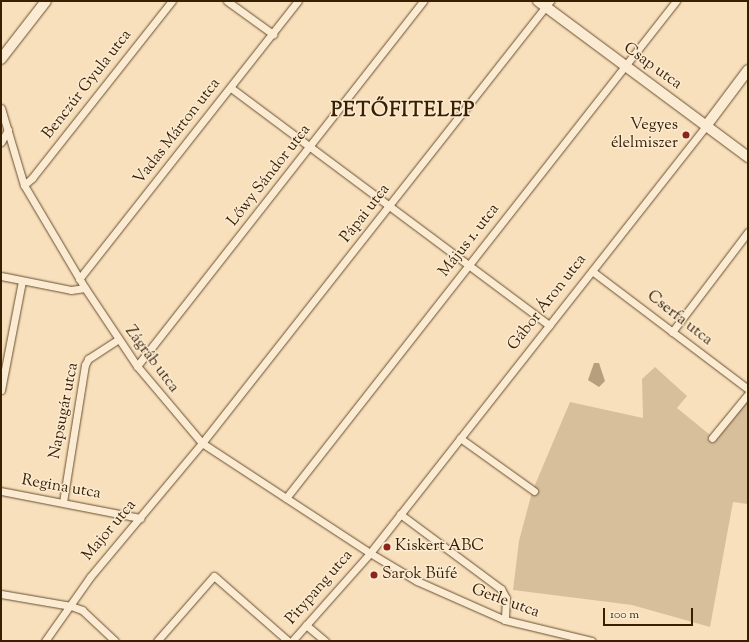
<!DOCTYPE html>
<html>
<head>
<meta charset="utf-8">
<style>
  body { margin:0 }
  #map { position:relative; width:749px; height:642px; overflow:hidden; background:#f9e0bc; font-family:"Sorts Mill Goudy",serif }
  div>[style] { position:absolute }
  .green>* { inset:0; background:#d8bf9c }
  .water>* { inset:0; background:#b79e7c }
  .roads { filter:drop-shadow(0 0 1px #684f2f) drop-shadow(0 0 1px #684f2f) }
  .street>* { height:7px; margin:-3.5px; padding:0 3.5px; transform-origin:3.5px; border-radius:3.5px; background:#fbebd3 }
  .secondary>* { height:10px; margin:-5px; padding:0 5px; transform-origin:5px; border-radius:5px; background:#fbebd3 }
  .dots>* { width:11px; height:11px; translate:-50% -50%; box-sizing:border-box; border:2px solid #fbebd3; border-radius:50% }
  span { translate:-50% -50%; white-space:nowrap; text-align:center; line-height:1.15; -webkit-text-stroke:3px #fbebd3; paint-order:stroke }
  .street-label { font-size:16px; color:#381f00 }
  .poi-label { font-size:16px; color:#381f00 }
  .right { translate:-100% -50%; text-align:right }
  .left { translate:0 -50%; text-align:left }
  .district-label { font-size:20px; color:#381f00; font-weight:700; letter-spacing:1px }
  .frame { position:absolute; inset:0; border:2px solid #381f00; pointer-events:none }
  .scale { position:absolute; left:603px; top:608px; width:90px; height:18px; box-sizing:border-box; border:2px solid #381f00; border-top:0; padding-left:5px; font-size:12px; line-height:14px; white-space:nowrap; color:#381f00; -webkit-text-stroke:3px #fbebd3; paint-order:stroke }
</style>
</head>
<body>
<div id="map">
  <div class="green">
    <div style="clip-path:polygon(655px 367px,687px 396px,677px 408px,715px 439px,748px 398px,748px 504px,733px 502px,710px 627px,632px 605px,513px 590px,519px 541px,532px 492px,570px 402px,643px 418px,642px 379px)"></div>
  </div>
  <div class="water">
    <div style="clip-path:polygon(594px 363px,599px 363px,605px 381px,599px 387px,588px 380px)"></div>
  </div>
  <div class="roads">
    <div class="street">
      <div style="left:227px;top:1px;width:57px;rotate:35.7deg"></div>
      <div style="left:231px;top:88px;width:397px;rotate:36.7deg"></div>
      <div style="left:1px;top:108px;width:80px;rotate:73.4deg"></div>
      <div style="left:24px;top:185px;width:120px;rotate:59.4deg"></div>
      <div style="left:85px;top:288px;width:94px;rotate:56.3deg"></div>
      <div style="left:137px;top:366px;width:101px;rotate:49.8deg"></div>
      <div style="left:202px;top:443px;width:201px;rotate:33.2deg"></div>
      <div style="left:370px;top:553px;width:55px;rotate:30.8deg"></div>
      <div style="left:417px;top:581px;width:96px;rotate:23.9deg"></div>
      <div style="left:505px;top:620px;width:89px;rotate:13.6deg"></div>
      <div style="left:1px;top:142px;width:14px;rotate:-60deg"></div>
      <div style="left:24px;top:185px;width:11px;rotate:-41deg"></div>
      <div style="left:32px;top:178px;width:226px;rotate:-51.7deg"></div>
      <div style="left:592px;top:271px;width:196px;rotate:37.1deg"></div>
      <div style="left:1px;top:276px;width:71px;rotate:11.3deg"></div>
      <div style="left:71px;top:290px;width:14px;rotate:-8deg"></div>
      <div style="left:79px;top:279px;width:354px;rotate:-51.8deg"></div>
      <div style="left:672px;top:332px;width:126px;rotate:-52.8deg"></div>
      <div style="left:137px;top:366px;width:464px;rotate:-51.9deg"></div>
      <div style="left:1px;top:390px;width:111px;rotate:-79.1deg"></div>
      <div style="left:460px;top:438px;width:91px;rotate:35.6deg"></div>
      <div style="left:712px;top:438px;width:57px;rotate:-50.7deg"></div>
      <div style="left:1px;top:491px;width:142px;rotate:11deg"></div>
      <div style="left:286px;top:498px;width:632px;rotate:-51.88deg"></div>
      <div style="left:63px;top:502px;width:139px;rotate:-80.9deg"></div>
      <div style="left:85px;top:365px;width:7px;rotate:-63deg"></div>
      <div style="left:88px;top:359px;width:35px;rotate:-33deg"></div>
      <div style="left:400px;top:514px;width:126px;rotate:36.6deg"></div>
      <div style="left:501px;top:589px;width:10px;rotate:61deg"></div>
      <div style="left:506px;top:598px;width:22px;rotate:93deg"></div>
      <div style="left:1px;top:594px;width:71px;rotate:9.7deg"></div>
      <div style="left:71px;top:606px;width:12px;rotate:20deg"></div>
      <div style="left:82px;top:610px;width:45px;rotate:43.2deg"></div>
      <div style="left:306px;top:625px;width:25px;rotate:40deg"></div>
      <div style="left:45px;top:641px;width:78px;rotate:-54.9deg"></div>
      <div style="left:90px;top:577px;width:175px;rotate:-50.1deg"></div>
      <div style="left:202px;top:443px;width:563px;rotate:-51.79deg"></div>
      <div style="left:157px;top:641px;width:86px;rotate:-48.8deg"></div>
      <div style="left:214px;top:576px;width:98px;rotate:41.3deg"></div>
      <div style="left:292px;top:641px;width:118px;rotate:-48.4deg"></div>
      <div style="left:370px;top:553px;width:543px;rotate:-51.8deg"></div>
    </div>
    <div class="secondary">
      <div style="left:538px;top:1px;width:262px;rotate:36.6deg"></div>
      <div style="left:1px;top:59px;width:73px;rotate:-52.2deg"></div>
      <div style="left:706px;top:126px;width:70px;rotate:-53.1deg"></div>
    </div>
  </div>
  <div class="dots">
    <div style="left:686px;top:135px;background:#8f2418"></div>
    <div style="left:387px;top:547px;background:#8f2418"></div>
    <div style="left:374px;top:575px;background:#8f2418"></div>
  </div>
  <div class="street-label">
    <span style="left:652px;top:67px;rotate:36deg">Csap utca</span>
    <span style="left:88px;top:85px;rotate:-52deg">Benczúr Gyula utca</span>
    <span style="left:178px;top:132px;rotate:-52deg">Vadas Márton utca</span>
    <span style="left:270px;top:176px;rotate:-52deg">Lőwy Sándor utca</span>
    <span style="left:366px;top:214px;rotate:-52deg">Pápai utca</span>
    <span style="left:470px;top:241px;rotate:-52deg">Május 1. utca</span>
    <span style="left:548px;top:303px;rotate:-52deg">Gábor Áron utca</span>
    <span style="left:679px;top:319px;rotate:38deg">Cserfa utca</span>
    <span style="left:151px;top:360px;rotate:53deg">Zágráb utca</span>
    <span style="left:65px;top:411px;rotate:-79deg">Napsugár utca</span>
    <span style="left:61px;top:488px;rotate:10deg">Regina utca</span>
    <span style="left:110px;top:531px;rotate:-50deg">Major utca</span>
    <span style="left:320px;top:588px;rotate:-49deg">Pitypang utca</span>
    <span style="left:505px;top:602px;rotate:20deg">Gerle utca</span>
  </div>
  <div class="poi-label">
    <span class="right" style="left:678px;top:135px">Vegyes<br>élelmiszer</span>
    <span class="left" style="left:395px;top:547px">Kiskert ABC</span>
    <span class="left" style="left:382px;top:575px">Sarok Büfé</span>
  </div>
  <div class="district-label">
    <span style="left:403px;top:111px">PETŐFITELEP</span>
  </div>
  <div class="frame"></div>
  <div class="scale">100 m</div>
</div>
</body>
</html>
